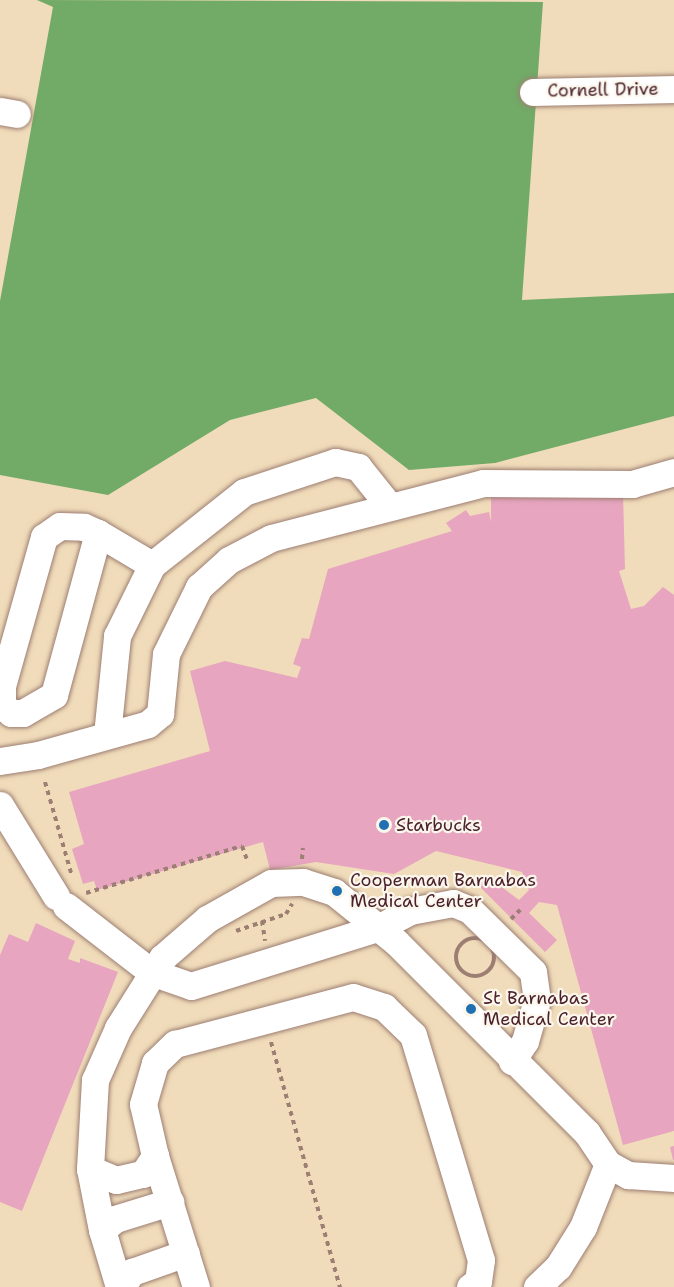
<!DOCTYPE html>
<html>
<head>
<meta charset="utf-8">
<style>
  body { margin:0 }
  #map { position:relative; width:674px; height:1287px; overflow:hidden; background:#f0dcba; font-family:"Shantell Sans",sans-serif }
  div>[style] { position:absolute }
  .forest>* { inset:0; background:#72aa67 }
  .building>* { inset:0; background:#e7a5bf }
  .path>* { height:4px; margin-top:-2px; transform-origin:0; background:repeating-linear-gradient(90deg,#9d7e72 0 4.5px,transparent 0 9px) }
  .path>.ring { margin:-2px; padding:0; box-sizing:content-box; background:none; border:4px solid #9d7e72; border-radius:50% }
  .roads { filter:drop-shadow(0 0 2px #9d7e72) drop-shadow(0 0 2px #9d7e72) }
  .minor>* { height:27px; margin:-13.5px; padding:0 13.5px; transform-origin:13.5px; border-radius:13.5px; background:#fff }
  .dots>* { width:16px; height:16px; translate:-50% -50%; box-sizing:border-box; border:3px solid #fbf7ec; border-radius:50% }
  span { translate:-50% -50%; white-space:nowrap; text-align:center; line-height:1.15; -webkit-text-stroke:4.5px #fbf7ec; paint-order:stroke }
  .street-label { font-size:18px; color:#4a1f2b }
  .poi-label { font-size:18px; color:#4a1f2b }
  .left { translate:0 -50%; text-align:left }
</style>
</head>
<body>
<div id="map">
  <div class="forest">
    <div style="clip-path:polygon(37px 0,543px 2px,522px 300px,674px 293px,674px 416px,495px 463px,409px 470px,316px 398px,230px 420px,108px 495px,0 475px,0 301px,53px 7px)"></div>
  </div>
  <div class="building">
    <div style="clip-path:polygon(623px 493px,625px 569px,619px 571px,631px 609px,644px 606px,663px 587px,674px 595px,674px 1131px,623px 1145px,557px 905px,539px 902px,529px 913px,557px 940px,545px 952px,477px 884px,486px 875px,519px 900px,529px 890px,522px 872px,436px 851px,394px 874px,316px 862px,270px 870px,263px 842px,97px 890px,94px 881px,83px 884px,72px 849px,84px 844px,69px 792px,210px 751px,190px 671px,225px 661px,297px 678px,301px 667px,293px 664px,302px 638px,309px 639px,328px 569px,452px 531px,446px 523px,466px 510px,470px 516px,489px 512px,491px 522px,491px 495px)"></div>
    <div style="clip-path:polygon(36px 923px,75px 941px,68px 959px,80px 963px,80px 958px,118px 972px,22px 1211px,0 1202px,0 955px,9px 934px,28px 942px)"></div>
    <div style="clip-path:polygon(674px 1146px,674px 1160px,673px 1160px,670px 1147px)"></div>
  </div>
  <div class="path">
    <div style="left:45px;top:782px;width:98px;rotate:74deg"></div>
    <div style="left:302px;top:859px;width:11px;rotate:-85deg"></div>
    <div style="left:86px;top:893px;width:163px;rotate:-16.8deg"></div>
    <div style="left:242px;top:846px;width:15px;rotate:70deg"></div>
    <div style="left:511px;top:919px;width:13px;rotate:-45deg"></div>
    <div style="left:262px;top:921px;width:20px;rotate:81deg"></div>
    <div style="left:236px;top:931px;width:53px;rotate:-18.8deg"></div>
    <div style="left:286px;top:914px;width:12px;rotate:-59deg"></div>
    <div class="ring" style="left:456px;top:938px;width:34px;height:34px"></div>
    <div style="left:271px;top:1042px;width:255px;rotate:74.3deg"></div>
  </div>
  <div class="roads">
    <div class="minor">
      <div style="left:533px;top:92px;width:141px;rotate:-1.2deg"></div>
      <div style="left:0;top:111px;width:17px;rotate:10deg"></div>
      <div style="left:98px;top:533px;width:168px;rotate:105.2deg"></div>
      <div style="left:54px;top:695px;width:36px;rotate:150deg"></div>
      <div style="left:23px;top:713px;width:12px;rotate:180deg"></div>
      <div style="left:11px;top:713px;width:12px;rotate:-138deg"></div>
      <div style="left:2px;top:705px;width:19px;rotate:-90deg"></div>
      <div style="left:2px;top:686px;width:155px;rotate:-74.3deg"></div>
      <div style="left:44px;top:537px;width:19px;rotate:-35deg"></div>
      <div style="left:60px;top:526px;width:24px;rotate:2deg"></div>
      <div style="left:84px;top:527px;width:15px;rotate:23deg"></div>
      <div style="left:98px;top:533px;width:63px;rotate:30.7deg"></div>
      <div style="left:107px;top:735px;width:100px;rotate:-84.2deg"></div>
      <div style="left:117px;top:636px;width:79px;rotate:-63.8deg"></div>
      <div style="left:152px;top:565px;width:117px;rotate:-38.4deg"></div>
      <div style="left:244px;top:492px;width:96px;rotate:-18.2deg"></div>
      <div style="left:335px;top:462px;width:24px;rotate:12deg"></div>
      <div style="left:358px;top:467px;width:51px;rotate:51.3deg"></div>
      <div style="left:0;top:761px;width:38px;rotate:-9deg"></div>
      <div style="left:38px;top:755px;width:114px;rotate:-15.7deg"></div>
      <div style="left:148px;top:724px;width:16px;rotate:-40deg"></div>
      <div style="left:160px;top:714px;width:60px;rotate:-84.3deg"></div>
      <div style="left:166px;top:654px;width:75px;rotate:-63.8deg"></div>
      <div style="left:199px;top:587px;width:40px;rotate:-42deg"></div>
      <div style="left:229px;top:560px;width:47px;rotate:-27.6deg"></div>
      <div style="left:271px;top:538px;width:219px;rotate:-14.5deg"></div>
      <div style="left:483px;top:483px;width:149px;rotate:0.4deg"></div>
      <div style="left:632px;top:484px;width:44px;rotate:-15.9deg"></div>
      <div style="left:0;top:805px;width:107px;rotate:58.4deg"></div>
      <div style="left:66px;top:906px;width:108px;rotate:37.8deg"></div>
      <div style="left:151px;top:972px;width:42px;rotate:19.3deg"></div>
      <div style="left:191px;top:986px;width:198px;rotate:-17.3deg"></div>
      <div style="left:380px;top:927px;width:34px;rotate:-28deg"></div>
      <div style="left:410px;top:911px;width:44px;rotate:-10.5deg"></div>
      <div style="left:453px;top:903px;width:18px;rotate:22deg"></div>
      <div style="left:470px;top:910px;width:88px;rotate:44.5deg"></div>
      <div style="left:533px;top:972px;width:28px;rotate:82deg"></div>
      <div style="left:537px;top:1000px;width:43px;rotate:106.3deg"></div>
      <div style="left:525px;top:1041px;width:24px;rotate:123deg"></div>
      <div style="left:90px;top:1169px;width:28px;rotate:23deg"></div>
      <div style="left:116px;top:1180px;width:28px;rotate:-13deg"></div>
      <div style="left:143px;top:1174px;width:22px;rotate:-56deg"></div>
      <div style="left:102px;top:1230px;width:17px;rotate:-40deg"></div>
      <div style="left:115px;top:1219px;width:58px;rotate:-17.2deg"></div>
      <div style="left:119px;top:1287px;width:59px;rotate:-106.6deg"></div>
      <div style="left:102px;top:1230px;width:62px;rotate:-101.1deg"></div>
      <div style="left:90px;top:1169px;width:89px;rotate:-86.8deg"></div>
      <div style="left:95px;top:1080px;width:57px;rotate:-66.1deg"></div>
      <div style="left:118px;top:1028px;width:83px;rotate:-57.8deg"></div>
      <div style="left:162px;top:958px;width:60px;rotate:-40.9deg"></div>
      <div style="left:207px;top:919px;width:73px;rotate:-29.4deg"></div>
      <div style="left:271px;top:883px;width:32px;rotate:-2deg"></div>
      <div style="left:303px;top:882px;width:33px;rotate:18deg"></div>
      <div style="left:334px;top:892px;width:80px;rotate:38.9deg"></div>
      <div style="left:396px;top:942px;width:270px;rotate:45deg"></div>
      <div style="left:587px;top:1133px;width:37px;rotate:56deg"></div>
      <div style="left:608px;top:1164px;width:23px;rotate:29deg"></div>
      <div style="left:628px;top:1175px;width:46px;rotate:3.7deg"></div>
      <div style="left:121px;top:1287px;width:19px;rotate:-54deg"></div>
      <div style="left:132px;top:1272px;width:57px;rotate:-19.4deg"></div>
      <div style="left:196px;top:1287px;width:137px;rotate:-107.4deg"></div>
      <div style="left:155px;top:1156px;width:53px;rotate:-103deg"></div>
      <div style="left:143px;top:1104px;width:43px;rotate:-73.7deg"></div>
      <div style="left:155px;top:1063px;width:28px;rotate:-44deg"></div>
      <div style="left:175px;top:1044px;width:184px;rotate:-14.8deg"></div>
      <div style="left:353px;top:997px;width:33px;rotate:18deg"></div>
      <div style="left:384px;top:1007px;width:40px;rotate:44deg"></div>
      <div style="left:413px;top:1035px;width:235px;rotate:73.2deg"></div>
      <div style="left:481px;top:1260px;width:21px;rotate:98deg"></div>
      <div style="left:478px;top:1281px;width:10px;rotate:143deg"></div>
      <div style="left:537px;top:1287px;width:29px;rotate:-44deg"></div>
      <div style="left:558px;top:1267px;width:47px;rotate:-58deg"></div>
      <div style="left:583px;top:1227px;width:68px;rotate:-68.4deg"></div>
    </div>
  </div>
  <div class="dots">
    <div style="left:384px;top:825px;background:#1f6fb2"></div>
    <div style="left:337px;top:891px;background:#1f6fb2"></div>
    <div style="left:471px;top:1009px;background:#1f6fb2"></div>
  </div>
  <div class="street-label">
    <span style="left:603px;top:90px;rotate:-1deg">Cornell Drive</span>
  </div>
  <div class="poi-label">
    <span class="left" style="left:396px;top:825px">Starbucks</span>
    <span class="left" style="left:350px;top:891px">Cooperman Barnabas<br>Medical Center</span>
    <span class="left" style="left:483px;top:1009px">St Barnabas<br>Medical Center</span>
  </div>
</div>
</body>
</html>
